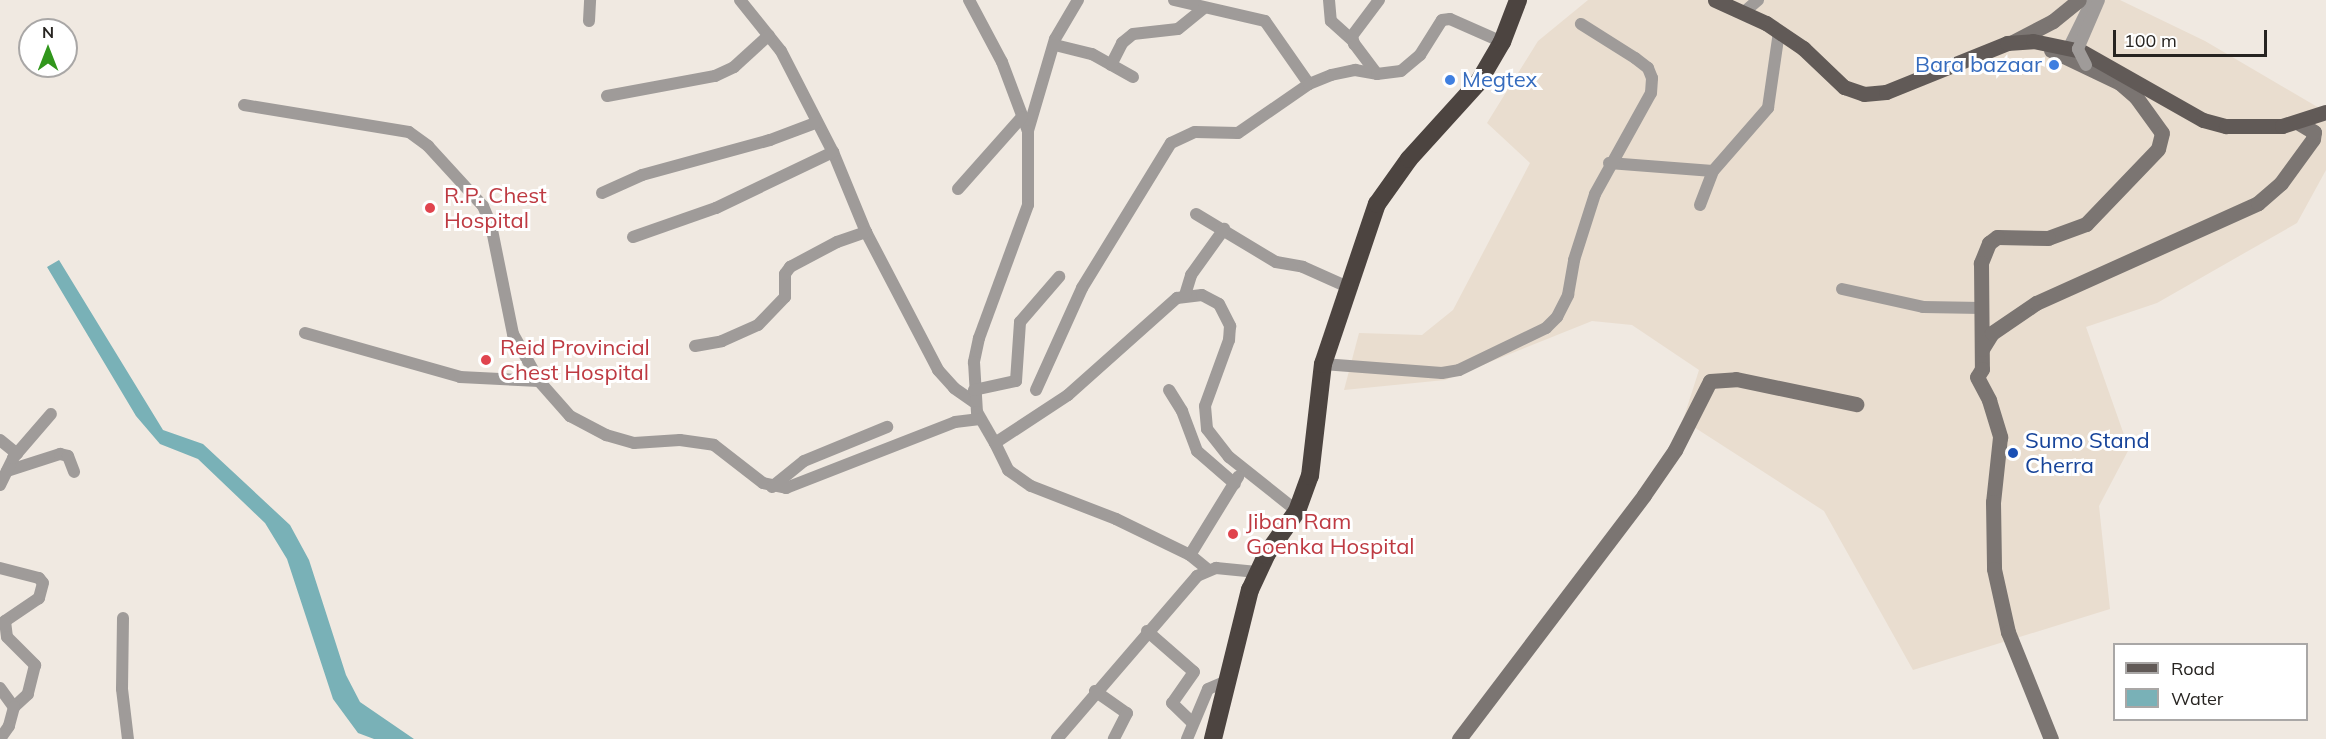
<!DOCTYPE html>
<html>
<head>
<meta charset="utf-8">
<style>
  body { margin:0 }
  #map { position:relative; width:2326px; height:739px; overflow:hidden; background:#f0e9e1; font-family:Mulish,sans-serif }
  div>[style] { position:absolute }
  .built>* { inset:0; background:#e9ddcf }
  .water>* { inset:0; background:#79b1b7 }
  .street>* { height:12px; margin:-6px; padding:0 6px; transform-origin:6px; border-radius:6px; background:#9f9b99 }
  .secondary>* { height:15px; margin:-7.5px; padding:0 7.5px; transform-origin:7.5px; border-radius:7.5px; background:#7b7572 }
  .primary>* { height:15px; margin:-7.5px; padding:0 7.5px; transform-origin:7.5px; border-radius:7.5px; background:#615a57 }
  .highway>* { height:18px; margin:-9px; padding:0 9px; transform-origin:9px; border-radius:9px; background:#4c4440 }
  .street-bridge>* { height:12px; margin:-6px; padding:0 6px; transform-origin:6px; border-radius:6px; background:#9f9b99 }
  .dots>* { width:16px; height:16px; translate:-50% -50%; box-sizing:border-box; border:3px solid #fff; border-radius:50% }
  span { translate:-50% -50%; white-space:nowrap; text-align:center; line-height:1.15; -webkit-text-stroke:6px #fff; paint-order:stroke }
  .shop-label { font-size:22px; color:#366cbe }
  .right { translate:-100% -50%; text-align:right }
  .left { translate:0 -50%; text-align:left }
  .health-label { font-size:22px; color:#be3a42 }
  .transit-label { font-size:22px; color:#164399 }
  .legend { position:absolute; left:2113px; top:643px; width:195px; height:78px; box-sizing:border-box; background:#fff; border:2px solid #a9a7a6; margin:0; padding:8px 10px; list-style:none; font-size:18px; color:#272421 }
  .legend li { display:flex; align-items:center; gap:12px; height:30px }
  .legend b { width:30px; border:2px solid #a9a7a6 }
  .north { position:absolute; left:18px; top:18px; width:60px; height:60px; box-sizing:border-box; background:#fff; border:2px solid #a9a7a6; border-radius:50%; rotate:0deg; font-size:16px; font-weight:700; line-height:24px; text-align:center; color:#272421 }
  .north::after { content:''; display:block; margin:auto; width:21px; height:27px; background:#31961c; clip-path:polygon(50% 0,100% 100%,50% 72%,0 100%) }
  .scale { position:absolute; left:2113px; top:30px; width:154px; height:27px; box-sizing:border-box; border:3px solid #272421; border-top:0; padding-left:8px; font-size:18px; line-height:21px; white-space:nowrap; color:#272421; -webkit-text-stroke:4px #fff; paint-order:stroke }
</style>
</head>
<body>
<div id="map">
  <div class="built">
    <div style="clip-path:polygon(1588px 0,2120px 0,2205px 41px,2326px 112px,2326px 170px,2297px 223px,2157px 303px,2086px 327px,2129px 449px,2099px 506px,2110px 609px,1913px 670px,1824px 511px,1683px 420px,1699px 370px,1632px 325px,1592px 321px,1445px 380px,1344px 390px,1359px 333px,1422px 335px,1453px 310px,1530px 163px,1487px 123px,1538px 41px)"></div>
  </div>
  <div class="water">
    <div style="clip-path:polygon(59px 260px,163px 430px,203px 444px,290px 525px,309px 560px,346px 675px,360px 702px,414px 739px,374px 739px,358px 733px,333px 699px,287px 559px,265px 523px,198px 459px,160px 444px,136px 416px,47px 267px)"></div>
  </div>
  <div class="street">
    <div style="left:740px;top:0;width:65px;rotate:51.2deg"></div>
    <div style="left:781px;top:51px;width:114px;rotate:62.8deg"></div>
    <div style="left:833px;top:152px;width:87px;rotate:67.6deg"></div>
    <div style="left:866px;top:232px;width:156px;rotate:62.4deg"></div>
    <div style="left:938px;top:370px;width:24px;rotate:48deg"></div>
    <div style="left:954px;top:388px;width:24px;rotate:35deg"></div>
    <div style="left:969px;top:0;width:70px;rotate:62deg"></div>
    <div style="left:1002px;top:62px;width:74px;rotate:69.4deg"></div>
    <div style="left:1078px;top:0;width:45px;rotate:120.5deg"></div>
    <div style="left:1055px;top:39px;width:96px;rotate:106.4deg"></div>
    <div style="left:1028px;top:131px;width:74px;rotate:90deg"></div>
    <div style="left:1028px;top:205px;width:142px;rotate:110.2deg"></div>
    <div style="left:979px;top:338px;width:25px;rotate:102deg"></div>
    <div style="left:974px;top:362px;width:50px;rotate:86.6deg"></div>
    <div style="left:977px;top:412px;width:36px;rotate:60deg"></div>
    <div style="left:995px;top:443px;width:87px;rotate:-33.3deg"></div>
    <div style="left:1068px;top:395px;width:146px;rotate:-41.7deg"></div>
    <div style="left:1177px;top:298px;width:25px;rotate:-7deg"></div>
    <div style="left:1202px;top:295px;width:19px;rotate:28deg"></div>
    <div style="left:1219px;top:304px;width:25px;rotate:63deg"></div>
    <div style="left:1230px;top:326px;width:14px;rotate:94deg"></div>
    <div style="left:1229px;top:340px;width:70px;rotate:110deg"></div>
    <div style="left:1205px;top:406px;width:23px;rotate:85deg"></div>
    <div style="left:1207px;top:429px;width:36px;rotate:52deg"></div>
    <div style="left:1229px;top:457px;width:87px;rotate:38.5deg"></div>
    <div style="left:1174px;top:0;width:93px;rotate:13deg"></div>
    <div style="left:1265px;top:21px;width:77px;rotate:55.1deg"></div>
    <div style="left:1329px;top:0;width:21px;rotate:85deg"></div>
    <div style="left:1331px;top:21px;width:28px;rotate:42deg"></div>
    <div style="left:1743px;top:13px;width:20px;rotate:-41deg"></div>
    <div style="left:589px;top:21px;width:21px;rotate:-87deg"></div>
    <div style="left:1055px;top:45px;width:38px;rotate:14deg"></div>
    <div style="left:1092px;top:54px;width:47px;rotate:29.3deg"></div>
    <div style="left:2069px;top:47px;width:52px;rotate:-63.9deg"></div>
    <div style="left:1111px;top:65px;width:25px;rotate:-63deg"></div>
    <div style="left:1122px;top:43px;width:14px;rotate:-39deg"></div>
    <div style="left:1133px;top:34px;width:45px;rotate:-6.3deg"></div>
    <div style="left:1178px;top:29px;width:32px;rotate:-39deg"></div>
    <div style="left:1377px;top:74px;width:38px;rotate:-127deg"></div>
    <div style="left:1354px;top:44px;width:8px;rotate:-104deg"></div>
    <div style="left:1352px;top:36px;width:45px;rotate:-53.1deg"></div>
    <div style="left:607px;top:96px;width:110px;rotate:-10.5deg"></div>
    <div style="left:715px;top:76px;width:21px;rotate:-25deg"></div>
    <div style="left:734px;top:67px;width:47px;rotate:-42.4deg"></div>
    <div style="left:244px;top:105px;width:167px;rotate:9.3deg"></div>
    <div style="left:409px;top:132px;width:24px;rotate:36deg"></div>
    <div style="left:428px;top:146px;width:81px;rotate:47.5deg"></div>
    <div style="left:483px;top:206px;width:21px;rotate:67deg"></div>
    <div style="left:491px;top:225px;width:111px;rotate:78.6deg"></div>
    <div style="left:513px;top:334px;width:54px;rotate:61deg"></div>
    <div style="left:539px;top:381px;width:47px;rotate:48.5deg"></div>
    <div style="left:570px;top:416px;width:41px;rotate:27.8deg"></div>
    <div style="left:606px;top:435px;width:29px;rotate:16deg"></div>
    <div style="left:634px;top:443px;width:46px;rotate:-3.7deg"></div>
    <div style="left:680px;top:440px;width:34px;rotate:8deg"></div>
    <div style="left:714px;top:445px;width:62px;rotate:37.8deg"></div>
    <div style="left:763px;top:483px;width:24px;rotate:12deg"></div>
    <div style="left:786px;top:488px;width:181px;rotate:-21.3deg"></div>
    <div style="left:955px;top:422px;width:25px;rotate:-7deg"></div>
    <div style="left:1609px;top:163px;width:104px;rotate:4.4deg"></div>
    <div style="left:958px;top:189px;width:96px;rotate:-48.4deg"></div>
    <div style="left:602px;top:193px;width:44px;rotate:-24.2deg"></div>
    <div style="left:642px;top:175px;width:133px;rotate:-15.3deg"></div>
    <div style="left:770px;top:140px;width:48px;rotate:-20.7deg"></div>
    <div style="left:1700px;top:205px;width:36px;rotate:-69deg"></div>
    <div style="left:1713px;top:171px;width:84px;rotate:-48.9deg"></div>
    <div style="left:1768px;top:108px;width:77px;rotate:-81.8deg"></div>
    <div style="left:1196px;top:214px;width:93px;rotate:31deg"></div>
    <div style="left:1276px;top:262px;width:27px;rotate:10deg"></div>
    <div style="left:1303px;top:267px;width:49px;rotate:24deg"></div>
    <div style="left:633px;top:237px;width:88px;rotate:-19.3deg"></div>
    <div style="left:716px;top:208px;width:130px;rotate:-25.6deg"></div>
    <div style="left:1842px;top:289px;width:83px;rotate:12.5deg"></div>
    <div style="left:1923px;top:307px;width:59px;rotate:1deg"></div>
    <div style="left:1185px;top:295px;width:21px;rotate:-73deg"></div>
    <div style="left:1191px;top:275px;width:57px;rotate:-54.3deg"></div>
    <div style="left:305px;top:333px;width:161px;rotate:15.8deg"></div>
    <div style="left:460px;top:377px;width:79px;rotate:2.9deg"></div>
    <div style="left:695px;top:346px;width:27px;rotate:-10deg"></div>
    <div style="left:722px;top:341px;width:39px;rotate:-24deg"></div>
    <div style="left:758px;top:325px;width:39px;rotate:-46deg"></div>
    <div style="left:785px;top:297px;width:23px;rotate:-90deg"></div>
    <div style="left:785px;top:274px;width:9px;rotate:-54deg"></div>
    <div style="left:790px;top:267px;width:53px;rotate:-28deg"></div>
    <div style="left:837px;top:242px;width:31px;rotate:-19deg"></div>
    <div style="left:1323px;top:364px;width:119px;rotate:4.3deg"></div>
    <div style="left:1442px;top:373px;width:17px;rotate:-10deg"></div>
    <div style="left:1459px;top:370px;width:97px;rotate:-25.8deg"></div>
    <div style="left:1546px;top:328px;width:16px;rotate:-45deg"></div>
    <div style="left:1557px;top:317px;width:25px;rotate:-63deg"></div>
    <div style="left:1568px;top:295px;width:36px;rotate:-80deg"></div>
    <div style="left:1574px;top:260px;width:69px;rotate:-72.3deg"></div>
    <div style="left:1595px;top:194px;width:115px;rotate:-61deg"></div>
    <div style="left:1651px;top:93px;width:15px;rotate:-86deg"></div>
    <div style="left:1652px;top:78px;width:11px;rotate:-112deg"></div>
    <div style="left:1648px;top:68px;width:16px;rotate:-142deg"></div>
    <div style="left:1635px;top:58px;width:64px;rotate:-147.8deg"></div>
    <div style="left:974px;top:390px;width:43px;rotate:-12.1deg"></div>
    <div style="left:1016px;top:381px;width:59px;rotate:-86.1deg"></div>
    <div style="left:1020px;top:322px;width:60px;rotate:-49.1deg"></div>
    <div style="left:1036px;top:390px;width:112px;rotate:-65.7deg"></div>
    <div style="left:1082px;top:288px;width:170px;rotate:-58.5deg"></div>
    <div style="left:1171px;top:143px;width:26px;rotate:-25deg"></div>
    <div style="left:1195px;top:132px;width:43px;rotate:1.3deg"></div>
    <div style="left:1238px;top:133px;width:86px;rotate:-34.6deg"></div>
    <div style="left:1309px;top:84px;width:24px;rotate:-22deg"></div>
    <div style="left:1331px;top:75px;width:25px;rotate:-12deg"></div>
    <div style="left:1355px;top:70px;width:22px;rotate:10deg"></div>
    <div style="left:1377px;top:74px;width:24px;rotate:-7deg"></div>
    <div style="left:1401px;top:71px;width:25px;rotate:-40deg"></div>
    <div style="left:1420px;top:55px;width:41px;rotate:-57.8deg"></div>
    <div style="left:1442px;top:20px;width:8px;rotate:-7deg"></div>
    <div style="left:1450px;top:19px;width:57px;rotate:23.9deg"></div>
    <div style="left:1169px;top:390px;width:25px;rotate:58deg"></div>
    <div style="left:1182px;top:411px;width:43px;rotate:69.4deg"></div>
    <div style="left:1197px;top:451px;width:50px;rotate:41deg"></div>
    <div style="left:0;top:440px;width:22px;rotate:39deg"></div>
    <div style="left:995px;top:443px;width:30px;rotate:64deg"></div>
    <div style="left:1008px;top:470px;width:28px;rotate:35deg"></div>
    <div style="left:1031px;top:486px;width:91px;rotate:21.2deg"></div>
    <div style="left:1116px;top:519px;width:82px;rotate:25.9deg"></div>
    <div style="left:1190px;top:555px;width:22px;rotate:39deg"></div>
    <div style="left:7px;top:471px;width:56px;rotate:-17.8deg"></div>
    <div style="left:60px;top:454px;width:8px;rotate:14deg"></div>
    <div style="left:68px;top:456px;width:17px;rotate:69deg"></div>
    <div style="left:0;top:485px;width:30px;rotate:-64deg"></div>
    <div style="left:13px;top:458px;width:58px;rotate:-49.2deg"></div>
    <div style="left:772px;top:487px;width:41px;rotate:-39.1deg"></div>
    <div style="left:804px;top:461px;width:90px;rotate:-22.3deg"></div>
    <div style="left:1190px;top:555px;width:92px;rotate:-58.4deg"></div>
    <div style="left:0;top:568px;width:40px;rotate:14.4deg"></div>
    <div style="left:39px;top:578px;width:6px;rotate:51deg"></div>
    <div style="left:43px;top:583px;width:16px;rotate:105deg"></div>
    <div style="left:39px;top:598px;width:41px;rotate:145.9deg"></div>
    <div style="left:5px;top:621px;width:16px;rotate:83deg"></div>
    <div style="left:7px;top:637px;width:40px;rotate:45deg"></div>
    <div style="left:35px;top:665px;width:30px;rotate:104deg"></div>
    <div style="left:28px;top:694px;width:19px;rotate:137deg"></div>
    <div style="left:123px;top:618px;width:71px;rotate:90.8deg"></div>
    <div style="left:122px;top:689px;width:50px;rotate:83.2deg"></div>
    <div style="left:1147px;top:631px;width:62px;rotate:41.1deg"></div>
    <div style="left:1194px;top:672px;width:38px;rotate:125deg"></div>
    <div style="left:1172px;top:703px;width:29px;rotate:44deg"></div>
    <div style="left:0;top:688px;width:24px;rotate:54deg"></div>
    <div style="left:14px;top:707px;width:20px;rotate:105deg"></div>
    <div style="left:9px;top:726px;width:16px;rotate:125deg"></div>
    <div style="left:1095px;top:691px;width:39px;rotate:35deg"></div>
    <div style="left:1127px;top:713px;width:29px;rotate:117deg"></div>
    <div style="left:1057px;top:739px;width:215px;rotate:-49.3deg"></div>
    <div style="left:1197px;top:576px;width:21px;rotate:-23deg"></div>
    <div style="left:1216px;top:568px;width:41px;rotate:5.6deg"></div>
    <div style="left:1187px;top:739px;width:54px;rotate:-67.2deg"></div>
    <div style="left:1208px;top:689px;width:21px;rotate:-23deg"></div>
  </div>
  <div class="secondary">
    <div style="left:2013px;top:42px;width:45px;rotate:-27.7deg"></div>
    <div style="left:2053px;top:21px;width:33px;rotate:-39deg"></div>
    <div style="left:2051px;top:50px;width:76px;rotate:25.6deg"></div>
    <div style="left:2120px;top:83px;width:21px;rotate:41deg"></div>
    <div style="left:2136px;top:97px;width:44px;rotate:54.2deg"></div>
    <div style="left:2162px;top:133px;width:16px;rotate:104deg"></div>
    <div style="left:2158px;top:149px;width:104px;rotate:133.8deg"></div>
    <div style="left:2086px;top:224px;width:40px;rotate:159.8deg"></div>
    <div style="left:2048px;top:238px;width:51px;rotate:-178.9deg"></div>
    <div style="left:1997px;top:237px;width:10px;rotate:143deg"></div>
    <div style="left:1989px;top:243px;width:22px;rotate:112deg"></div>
    <div style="left:1981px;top:263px;width:106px;rotate:89.5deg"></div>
    <div style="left:1982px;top:369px;width:9px;rotate:122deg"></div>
    <div style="left:1977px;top:377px;width:26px;rotate:62deg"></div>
    <div style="left:1989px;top:400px;width:39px;rotate:73deg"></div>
    <div style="left:2000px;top:437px;width:65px;rotate:96.1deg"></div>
    <div style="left:1993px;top:502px;width:67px;rotate:89.1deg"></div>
    <div style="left:1994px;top:569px;width:65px;rotate:77.5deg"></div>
    <div style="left:2008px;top:632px;width:115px;rotate:68.1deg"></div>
    <div style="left:1982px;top:349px;width:19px;rotate:-58deg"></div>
    <div style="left:1992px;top:333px;width:53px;rotate:-34.3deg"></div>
    <div style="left:2036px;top:303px;width:243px;rotate:-24.2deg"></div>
    <div style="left:2258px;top:203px;width:30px;rotate:-41deg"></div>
    <div style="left:2281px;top:183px;width:54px;rotate:-54deg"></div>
    <div style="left:2313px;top:139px;width:7px;rotate:-82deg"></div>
    <div style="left:2314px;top:132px;width:17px;rotate:-149deg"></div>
    <div style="left:1459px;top:739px;width:306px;rotate:-52.8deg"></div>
    <div style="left:1644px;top:495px;width:55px;rotate:-55.4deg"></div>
    <div style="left:1675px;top:450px;width:77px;rotate:-63.1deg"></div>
    <div style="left:1710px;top:381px;width:26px;rotate:-4deg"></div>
    <div style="left:1736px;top:379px;width:123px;rotate:11.8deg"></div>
  </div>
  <div class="primary">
    <div style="left:1715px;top:0;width:56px;rotate:24.3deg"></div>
    <div style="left:1766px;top:23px;width:45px;rotate:34deg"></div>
    <div style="left:1803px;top:48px;width:57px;rotate:43.6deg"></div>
    <div style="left:1844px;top:87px;width:21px;rotate:19deg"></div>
    <div style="left:1864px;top:94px;width:22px;rotate:-5deg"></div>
    <div style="left:1886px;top:92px;width:131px;rotate:-22deg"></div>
    <div style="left:2007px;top:43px;width:26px;rotate:-4deg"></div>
    <div style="left:2033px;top:41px;width:49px;rotate:11.8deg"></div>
    <div style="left:2081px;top:51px;width:140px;rotate:29.5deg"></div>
    <div style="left:2203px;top:120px;width:24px;rotate:15deg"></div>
    <div style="left:2226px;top:126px;width:56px"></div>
    <div style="left:2282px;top:126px;width:46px;rotate:-17.7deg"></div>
  </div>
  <div class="highway">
    <div style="left:1213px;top:739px;width:154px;rotate:-76.1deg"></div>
    <div style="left:1250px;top:590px;width:38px;rotate:-65deg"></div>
    <div style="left:1266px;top:555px;width:54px;rotate:-54.8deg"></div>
    <div style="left:1297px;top:511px;width:37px;rotate:-70deg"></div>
    <div style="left:1310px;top:476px;width:113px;rotate:-83.4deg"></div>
    <div style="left:1323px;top:364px;width:169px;rotate:-71.4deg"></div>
    <div style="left:1377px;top:204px;width:55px;rotate:-54.6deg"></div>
    <div style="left:1409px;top:159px;width:103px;rotate:-47.8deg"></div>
    <div style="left:1478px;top:83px;width:48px;rotate:-59.7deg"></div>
    <div style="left:1502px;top:42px;width:45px;rotate:-69.1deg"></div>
  </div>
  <div class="street-bridge">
    <div style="left:2086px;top:65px;width:18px;rotate:-117deg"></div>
    <div style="left:2078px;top:49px;width:53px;rotate:-66.8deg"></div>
  </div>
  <div class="dots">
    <div style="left:2054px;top:65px;background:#3f7fe0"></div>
    <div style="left:1450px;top:80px;background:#3f7fe0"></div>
    <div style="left:430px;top:208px;background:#e0444e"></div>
    <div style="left:486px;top:360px;background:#e0444e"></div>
    <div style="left:2013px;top:453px;background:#1a4fb4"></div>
    <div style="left:1233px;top:534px;background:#e0444e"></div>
  </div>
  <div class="shop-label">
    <span class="right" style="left:2042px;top:65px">Bara bazaar</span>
    <span class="left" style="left:1462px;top:80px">Megtex</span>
  </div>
  <div class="health-label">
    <span class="left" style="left:444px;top:208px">R.P. Chest<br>Hospital</span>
    <span class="left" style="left:500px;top:360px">Reid Provincial<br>Chest Hospital</span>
    <span class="left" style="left:1246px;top:534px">Jiban Ram<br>Goenka Hospital</span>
  </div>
  <div class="transit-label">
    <span class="left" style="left:2025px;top:453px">Sumo Stand<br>Cherra</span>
  </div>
  <ul class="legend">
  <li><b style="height:8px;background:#615a57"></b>Road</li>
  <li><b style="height:16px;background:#79b1b7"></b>Water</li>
  </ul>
  <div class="north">N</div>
  <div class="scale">100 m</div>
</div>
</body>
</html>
